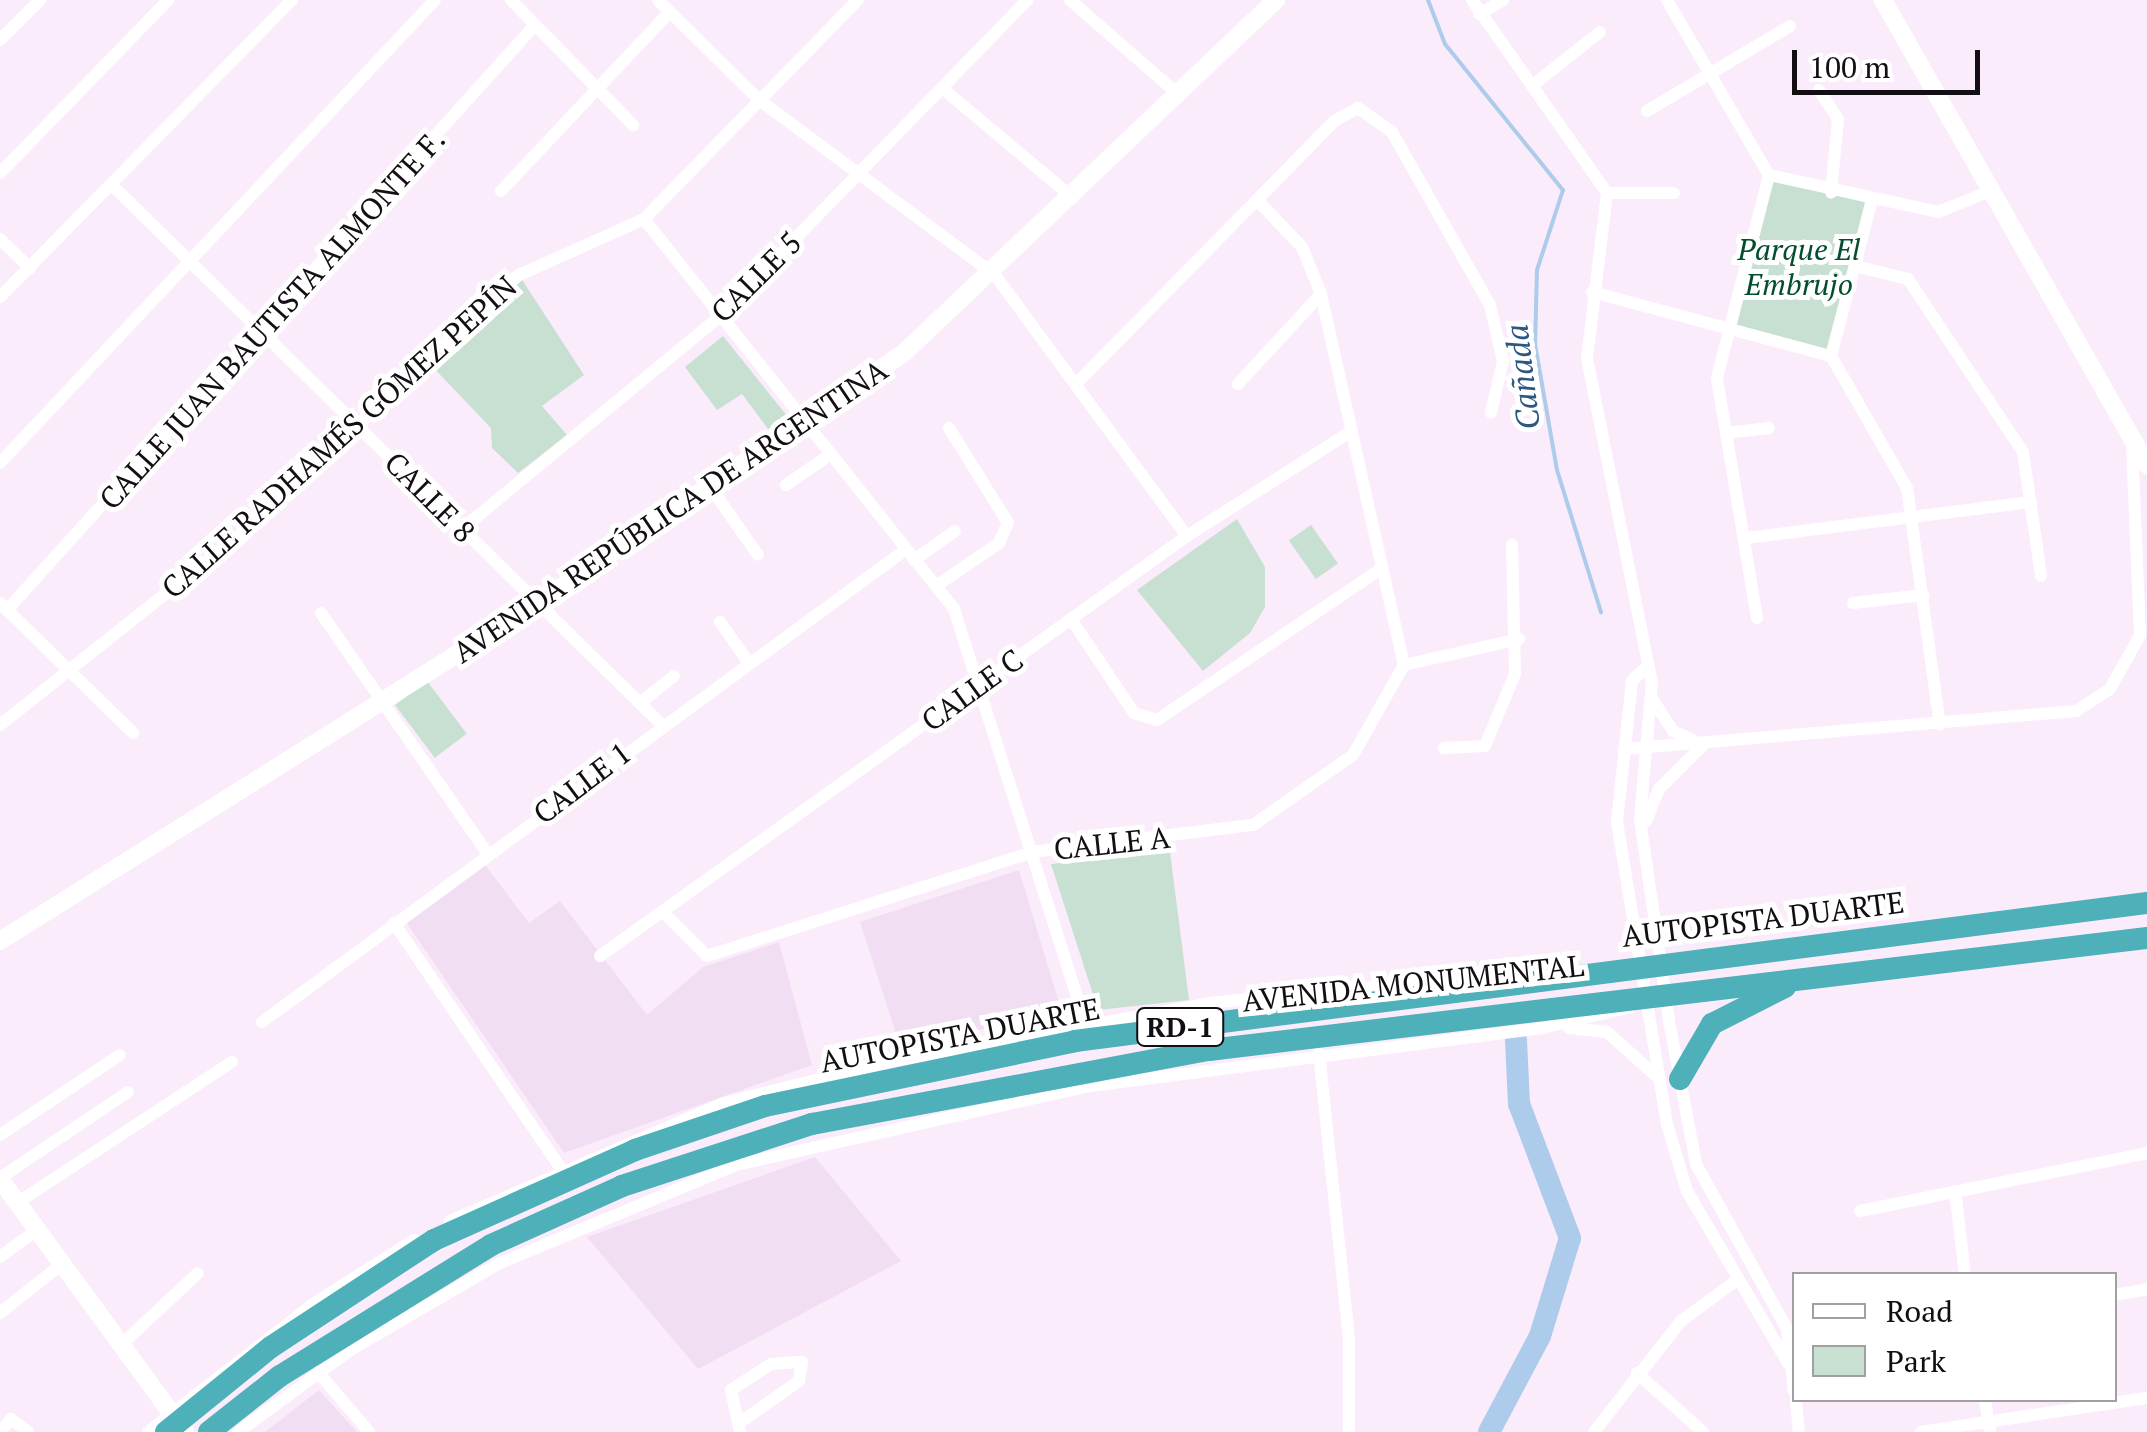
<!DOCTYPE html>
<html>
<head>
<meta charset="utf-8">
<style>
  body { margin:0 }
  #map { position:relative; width:2147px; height:1432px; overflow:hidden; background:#fbecfb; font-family:"PT Serif",serif }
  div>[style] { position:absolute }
  .built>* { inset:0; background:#f2def2 }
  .green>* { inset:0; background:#c7e0d1; transform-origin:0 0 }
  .stream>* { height:4px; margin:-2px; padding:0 2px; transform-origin:2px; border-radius:2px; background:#adcbea }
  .river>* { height:22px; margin:-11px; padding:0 11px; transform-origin:11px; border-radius:11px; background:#adcbea }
  .minor>* { height:12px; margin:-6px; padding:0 6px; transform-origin:6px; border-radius:6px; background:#fff }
  .secondary>* { height:18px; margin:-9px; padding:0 9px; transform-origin:9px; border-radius:9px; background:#fff }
  .motorway>* { height:22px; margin:-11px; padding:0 11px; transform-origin:11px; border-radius:11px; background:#4eb0b9 }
  span { translate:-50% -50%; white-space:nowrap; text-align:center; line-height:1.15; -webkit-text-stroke:10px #fff; paint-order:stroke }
  .shield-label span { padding:2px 8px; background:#fff; border:2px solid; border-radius:8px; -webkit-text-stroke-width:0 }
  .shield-label { font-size:28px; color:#130e13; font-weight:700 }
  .park-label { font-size:30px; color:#044e30; font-style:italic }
  .street-label { font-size:30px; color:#130e13 }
  .water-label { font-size:32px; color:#2c5781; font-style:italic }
  .legend { position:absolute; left:1792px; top:1272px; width:325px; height:130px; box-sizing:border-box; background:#fff; border:2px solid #a19fa1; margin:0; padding:12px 18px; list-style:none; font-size:30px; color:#130e13 }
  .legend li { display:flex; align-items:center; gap:20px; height:50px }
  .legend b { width:50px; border:2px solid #a19fa1 }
  .scale { position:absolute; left:1792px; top:50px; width:188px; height:45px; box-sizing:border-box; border:5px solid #130e13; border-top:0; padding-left:12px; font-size:30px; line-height:35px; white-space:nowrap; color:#130e13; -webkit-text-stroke:8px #fff; paint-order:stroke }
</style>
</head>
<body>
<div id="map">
  <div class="built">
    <div style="clip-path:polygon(480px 858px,529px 923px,560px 901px,647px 1015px,703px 967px,779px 942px,812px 1065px,564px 1153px,406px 922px)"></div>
    <div style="clip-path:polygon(1019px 870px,1063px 1016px,899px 1043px,860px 922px)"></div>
    <div style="clip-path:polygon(815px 1157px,901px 1261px,698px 1369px,587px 1237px)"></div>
    <div style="clip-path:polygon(319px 1390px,357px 1432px,265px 1432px)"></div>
  </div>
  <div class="green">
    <div style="left:1769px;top:175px;width:106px;height:160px;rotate:16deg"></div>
    <div style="clip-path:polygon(519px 275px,584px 375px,542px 406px,567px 435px,518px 473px,492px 448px,491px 428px,427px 361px)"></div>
    <div style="clip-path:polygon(723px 336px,787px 416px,768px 429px,742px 394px,717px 410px,685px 367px)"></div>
    <div style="clip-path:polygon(1237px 519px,1265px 567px,1265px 607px,1250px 633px,1203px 671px,1137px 590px)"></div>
    <div style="left:1311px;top:525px;width:47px;height:27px;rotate:55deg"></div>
    <div style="left:427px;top:681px;width:66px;height:40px;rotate:53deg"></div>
    <div style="clip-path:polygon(1170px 852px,1189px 1000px,1098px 1010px,1051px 864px)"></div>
  </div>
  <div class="stream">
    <div style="left:1428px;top:0;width:47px;rotate:68.9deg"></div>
    <div style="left:1445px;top:44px;width:188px;rotate:51.1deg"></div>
    <div style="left:1563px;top:190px;width:84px;rotate:108deg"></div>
    <div style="left:1537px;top:270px;width:74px;rotate:91.5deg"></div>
    <div style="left:1535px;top:344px;width:128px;rotate:80.1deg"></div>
    <div style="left:1557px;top:470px;width:149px;rotate:72.8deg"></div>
  </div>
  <div class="river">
    <div style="left:1489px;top:1432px;width:109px;rotate:-62deg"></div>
    <div style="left:1540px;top:1336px;width:102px;rotate:-73deg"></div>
    <div style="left:1570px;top:1238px;width:143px;rotate:-110.8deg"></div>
    <div style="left:1519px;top:1104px;width:64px;rotate:-92.7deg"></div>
  </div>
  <div class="minor">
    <div style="left:511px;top:0;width:175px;rotate:45.7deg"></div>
    <div style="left:658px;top:0;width:141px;rotate:44.7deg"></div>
    <div style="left:758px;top:99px;width:295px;rotate:36.6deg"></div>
    <div style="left:995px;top:275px;width:324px;rotate:53.7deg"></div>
    <div style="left:1070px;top:0;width:145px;rotate:41.1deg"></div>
    <div style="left:1472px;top:0;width:236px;rotate:55deg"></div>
    <div style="left:1607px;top:193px;width:166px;rotate:96.9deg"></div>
    <div style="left:1587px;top:358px;width:330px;rotate:78.7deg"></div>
    <div style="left:1652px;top:682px;width:138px;rotate:95deg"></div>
    <div style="left:1640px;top:819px;width:204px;rotate:81.8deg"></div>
    <div style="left:1669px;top:1021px;width:146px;rotate:79.3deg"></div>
    <div style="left:1696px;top:1164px;width:188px;rotate:61.1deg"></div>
    <div style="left:1787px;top:1329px;width:63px;rotate:83.7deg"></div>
    <div style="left:1667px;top:0;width:203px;rotate:59.8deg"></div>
    <div style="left:1769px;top:175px;width:173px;rotate:12.3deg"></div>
    <div style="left:1938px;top:212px;width:54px;rotate:-21.8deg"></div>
    <div style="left:1479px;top:14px;width:28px;rotate:-30deg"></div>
    <div style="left:0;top:40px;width:57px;rotate:-45deg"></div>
    <div style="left:1533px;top:85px;width:85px;rotate:-38.3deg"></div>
    <div style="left:942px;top:88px;width:171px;rotate:40deg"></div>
    <div style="left:1819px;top:90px;width:35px;rotate:57deg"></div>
    <div style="left:1838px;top:119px;width:74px;rotate:95.4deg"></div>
    <div style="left:1647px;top:111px;width:166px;rotate:-30.7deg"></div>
    <div style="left:0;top:173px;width:241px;rotate:-45.8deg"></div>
    <div style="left:113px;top:186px;width:768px;rotate:44.47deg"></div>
    <div style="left:501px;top:191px;width:245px;rotate:-46.7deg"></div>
    <div style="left:1607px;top:193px;width:67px"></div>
    <div style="left:1259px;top:202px;width:62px;rotate:46.3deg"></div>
    <div style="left:1302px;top:247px;width:51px;rotate:68deg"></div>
    <div style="left:1321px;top:294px;width:380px;rotate:77.4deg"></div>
    <div style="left:644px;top:219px;width:498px;rotate:51.5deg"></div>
    <div style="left:954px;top:609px;width:434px;rotate:72.4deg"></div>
    <div style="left:0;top:239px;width:42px;rotate:44deg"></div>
    <div style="left:1855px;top:266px;width:55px;rotate:13.8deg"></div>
    <div style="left:1908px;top:279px;width:208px;rotate:56.4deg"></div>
    <div style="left:2023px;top:452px;width:125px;rotate:81.7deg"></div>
    <div style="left:1592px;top:292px;width:247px;rotate:15deg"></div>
    <div style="left:1831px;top:356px;width:152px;rotate:60.1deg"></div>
    <div style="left:1907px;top:488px;width:239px;rotate:82.1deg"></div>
    <div style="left:0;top:297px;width:417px;rotate:-45.5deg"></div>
    <div style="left:1831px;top:356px;width:157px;rotate:-75.3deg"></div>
    <div style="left:1076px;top:384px;width:368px;rotate:-45.5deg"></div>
    <div style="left:1334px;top:121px;width:27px;rotate:-28deg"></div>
    <div style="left:1358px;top:108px;width:42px;rotate:35.2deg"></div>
    <div style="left:1392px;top:132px;width:199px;rotate:60.5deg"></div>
    <div style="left:1490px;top:305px;width:57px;rotate:76.9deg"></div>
    <div style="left:1503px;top:361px;width:53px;rotate:103deg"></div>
    <div style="left:1238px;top:384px;width:122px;rotate:-47.3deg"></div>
    <div style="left:1726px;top:433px;width:43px;rotate:-6.6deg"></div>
    <div style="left:0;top:463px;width:635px;rotate:-46.79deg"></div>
    <div style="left:709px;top:485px;width:85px;rotate:55deg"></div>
    <div style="left:786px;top:485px;width:51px;rotate:-34.6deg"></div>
    <div style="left:462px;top:529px;width:333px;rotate:-39.5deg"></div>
    <div style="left:719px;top:317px;width:442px;rotate:-45.8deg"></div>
    <div style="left:1746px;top:538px;width:287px;rotate:-7.2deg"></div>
    <div style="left:914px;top:560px;width:50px;rotate:-35.3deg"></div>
    <div style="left:936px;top:586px;width:76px;rotate:-34.3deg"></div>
    <div style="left:999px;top:543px;width:22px;rotate:-66deg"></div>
    <div style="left:1008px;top:523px;width:112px;rotate:-121.8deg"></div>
    <div style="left:0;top:603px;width:186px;rotate:44.3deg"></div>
    <div style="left:1853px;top:603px;width:71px;rotate:-6.4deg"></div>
    <div style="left:7px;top:610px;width:788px;rotate:-47.93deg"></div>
    <div style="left:321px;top:613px;width:292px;rotate:55.3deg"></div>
    <div style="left:1757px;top:618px;width:243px;rotate:-99.5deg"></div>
    <div style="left:1717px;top:378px;width:210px;rotate:-75.6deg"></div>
    <div style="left:1071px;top:619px;width:113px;rotate:56.2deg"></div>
    <div style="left:1134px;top:713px;width:24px;rotate:17deg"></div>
    <div style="left:1157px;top:720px;width:272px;rotate:-34deg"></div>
    <div style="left:720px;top:622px;width:50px;rotate:54.7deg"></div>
    <div style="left:1644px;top:669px;width:17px;rotate:135deg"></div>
    <div style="left:1632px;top:681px;width:142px;rotate:96.1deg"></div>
    <div style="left:1617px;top:822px;width:306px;rotate:80.6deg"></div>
    <div style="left:1667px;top:1124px;width:70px;rotate:73.4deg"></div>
    <div style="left:1687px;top:1191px;width:199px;rotate:59.6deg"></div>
    <div style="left:640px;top:703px;width:43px;rotate:-38.5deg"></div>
    <div style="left:0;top:725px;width:309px;rotate:-38.4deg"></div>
    <div style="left:242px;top:533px;width:379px;rotate:-43deg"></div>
    <div style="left:519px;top:275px;width:137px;rotate:-24.1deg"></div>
    <div style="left:644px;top:219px;width:306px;rotate:-45.7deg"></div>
    <div style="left:1444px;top:748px;width:41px;rotate:-2.8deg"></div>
    <div style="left:1485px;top:746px;width:78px;rotate:-67.4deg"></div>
    <div style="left:1515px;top:674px;width:129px;rotate:-91.3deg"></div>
    <div style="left:1624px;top:749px;width:454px;rotate:-4.8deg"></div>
    <div style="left:2076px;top:711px;width:40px;rotate:-32.9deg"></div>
    <div style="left:2110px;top:689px;width:62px;rotate:-60.9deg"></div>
    <div style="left:2140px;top:635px;width:192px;rotate:-92.4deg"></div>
    <div style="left:1646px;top:821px;width:35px;rotate:-68deg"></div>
    <div style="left:1659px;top:789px;width:62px;rotate:-45deg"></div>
    <div style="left:1703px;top:745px;width:33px;rotate:-155deg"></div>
    <div style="left:1673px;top:731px;width:38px;rotate:-123deg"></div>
    <div style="left:663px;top:912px;width:62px;rotate:45deg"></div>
    <div style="left:707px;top:956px;width:341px;rotate:-17.7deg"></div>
    <div style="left:1032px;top:852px;width:223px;rotate:-7deg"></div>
    <div style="left:1253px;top:825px;width:122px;rotate:-35deg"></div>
    <div style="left:1353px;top:755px;width:103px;rotate:-60.5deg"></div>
    <div style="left:1404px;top:665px;width:118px;rotate:-12.7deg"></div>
    <div style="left:394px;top:923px;width:295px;rotate:55.8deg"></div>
    <div style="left:600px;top:956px;width:722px;rotate:-35.58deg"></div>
    <div style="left:1187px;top:536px;width:193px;rotate:-32.5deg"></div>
    <div style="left:262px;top:1022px;width:798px;rotate:-36.28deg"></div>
    <div style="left:1569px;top:1028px;width:38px;rotate:6deg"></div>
    <div style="left:1607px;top:1032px;width:66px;rotate:41.9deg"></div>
    <div style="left:1319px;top:1053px;width:287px;rotate:84deg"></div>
    <div style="left:1349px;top:1338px;width:94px;rotate:90deg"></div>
    <div style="left:0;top:1135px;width:144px;rotate:-33.7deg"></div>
    <div style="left:0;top:1178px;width:154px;rotate:-33.9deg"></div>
    <div style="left:1955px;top:1191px;width:84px;rotate:83.1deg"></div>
    <div style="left:17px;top:1203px;width:257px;rotate:-33.3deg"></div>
    <div style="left:1860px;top:1211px;width:293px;rotate:-11.4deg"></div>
    <div style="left:450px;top:1221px;width:298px;rotate:-23.3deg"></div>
    <div style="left:724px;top:1103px;width:173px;rotate:-14deg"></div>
    <div style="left:892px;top:1061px;width:323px;rotate:-10.3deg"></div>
    <div style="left:1210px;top:1003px;width:354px;rotate:-5.7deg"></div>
    <div style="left:0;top:1257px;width:46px;rotate:-36.1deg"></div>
    <div style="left:2114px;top:1295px;width:34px;rotate:-10deg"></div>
    <div style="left:0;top:1313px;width:79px;rotate:-38.3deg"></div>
    <div style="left:121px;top:1345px;width:105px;rotate:-43.1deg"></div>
    <div style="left:318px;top:1372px;width:79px;rotate:49.6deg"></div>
    <div style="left:1637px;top:1373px;width:89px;rotate:41.8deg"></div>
    <div style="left:1796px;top:1400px;width:32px;rotate:85deg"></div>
    <div style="left:1985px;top:1400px;width:32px;rotate:81deg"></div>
    <div style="left:0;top:1432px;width:17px;rotate:-50deg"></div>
    <div style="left:11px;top:1419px;width:21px;rotate:37deg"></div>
    <div style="left:148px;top:1432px;width:209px;rotate:-37.8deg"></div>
    <div style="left:313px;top:1304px;width:120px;rotate:-32.4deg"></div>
    <div style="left:238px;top:1432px;width:141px;rotate:-36.1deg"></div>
    <div style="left:352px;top:1349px;width:169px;rotate:-30.2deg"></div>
    <div style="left:498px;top:1264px;width:258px;rotate:-22.6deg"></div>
    <div style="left:736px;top:1165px;width:363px;rotate:-12.6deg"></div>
    <div style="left:1090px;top:1086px;width:456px;rotate:-7.3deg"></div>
    <div style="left:1542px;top:1028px;width:91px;rotate:-13.3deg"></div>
    <div style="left:740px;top:1432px;width:43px;rotate:-102.1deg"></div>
    <div style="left:731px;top:1390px;width:48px;rotate:-33deg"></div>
    <div style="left:771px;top:1364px;width:31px;rotate:-4deg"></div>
    <div style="left:802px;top:1362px;width:19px;rotate:99deg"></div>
    <div style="left:799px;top:1381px;width:70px;rotate:144.9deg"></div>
    <div style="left:1594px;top:1432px;width:141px;rotate:-51.9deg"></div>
    <div style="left:1681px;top:1321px;width:69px;rotate:-36.2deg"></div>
    <div style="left:1921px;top:1432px;width:229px;rotate:-8.6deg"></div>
  </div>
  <div class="secondary">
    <div style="left:1883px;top:0;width:535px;rotate:60.41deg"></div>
    <div style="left:0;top:941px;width:634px;rotate:-32.11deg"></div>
    <div style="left:537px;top:604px;width:447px;rotate:-34.4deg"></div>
    <div style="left:906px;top:351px;width:510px;rotate:-43.49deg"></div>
    <div style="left:0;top:1179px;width:313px;rotate:53.8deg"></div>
  </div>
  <div class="motorway">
    <div style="left:1680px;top:1079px;width:64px;rotate:-59.8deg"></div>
    <div style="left:1712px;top:1024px;width:82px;rotate:-26.9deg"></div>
    <div style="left:166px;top:1432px;width:135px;rotate:-39deg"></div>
    <div style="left:271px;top:1347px;width:195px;rotate:-33.3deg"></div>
    <div style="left:434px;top:1240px;width:220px;rotate:-24.1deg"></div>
    <div style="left:635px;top:1150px;width:137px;rotate:-18.7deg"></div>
    <div style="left:765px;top:1106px;width:317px;rotate:-11.8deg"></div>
    <div style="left:1075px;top:1041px;width:1081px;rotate:-7.34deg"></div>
    <div style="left:209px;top:1432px;width:90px;rotate:-38.3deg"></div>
    <div style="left:280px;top:1376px;width:248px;rotate:-31.8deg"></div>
    <div style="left:491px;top:1245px;width:144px;rotate:-24.2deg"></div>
    <div style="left:622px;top:1186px;width:200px;rotate:-18.1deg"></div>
    <div style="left:812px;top:1124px;width:404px;rotate:-10.6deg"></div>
    <div style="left:1209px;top:1050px;width:945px;rotate:-6.81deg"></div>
  </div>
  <div class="shield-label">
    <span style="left:1180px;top:1027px">RD-1</span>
  </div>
  <div class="park-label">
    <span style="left:1799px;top:266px">Parque El<br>Embrujo</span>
  </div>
  <div class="street-label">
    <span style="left:756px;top:277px;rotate:-45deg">CALLE 5</span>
    <span style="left:272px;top:319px;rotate:-48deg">CALLE JUAN BAUTISTA ALMONTE F.</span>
    <span style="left:339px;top:437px;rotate:-42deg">CALLE RADHAMÉS GÓMEZ PEPÍN</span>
    <span style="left:430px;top:497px;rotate:45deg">CALLE 8</span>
    <span style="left:670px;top:511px;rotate:-34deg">AVENIDA REPÚBLICA DE ARGENTINA</span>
    <span style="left:972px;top:690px;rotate:-36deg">CALLE C</span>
    <span style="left:582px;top:783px;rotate:-37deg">CALLE 1</span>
    <span style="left:1112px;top:843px;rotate:-6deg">CALLE A</span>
    <span style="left:1763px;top:919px;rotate:-7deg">AUTOPISTA DUARTE</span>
    <span style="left:1413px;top:983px;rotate:-6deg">AVENIDA MONUMENTAL</span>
    <span style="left:960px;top:1035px;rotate:-11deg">AUTOPISTA DUARTE</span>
  </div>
  <div class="water-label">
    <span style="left:1522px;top:377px;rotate:-97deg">Cañada</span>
  </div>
  <ul class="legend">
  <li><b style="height:12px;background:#fff"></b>Road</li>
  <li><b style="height:28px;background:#c7e0d1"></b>Park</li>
  </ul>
  <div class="scale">100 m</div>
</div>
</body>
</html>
